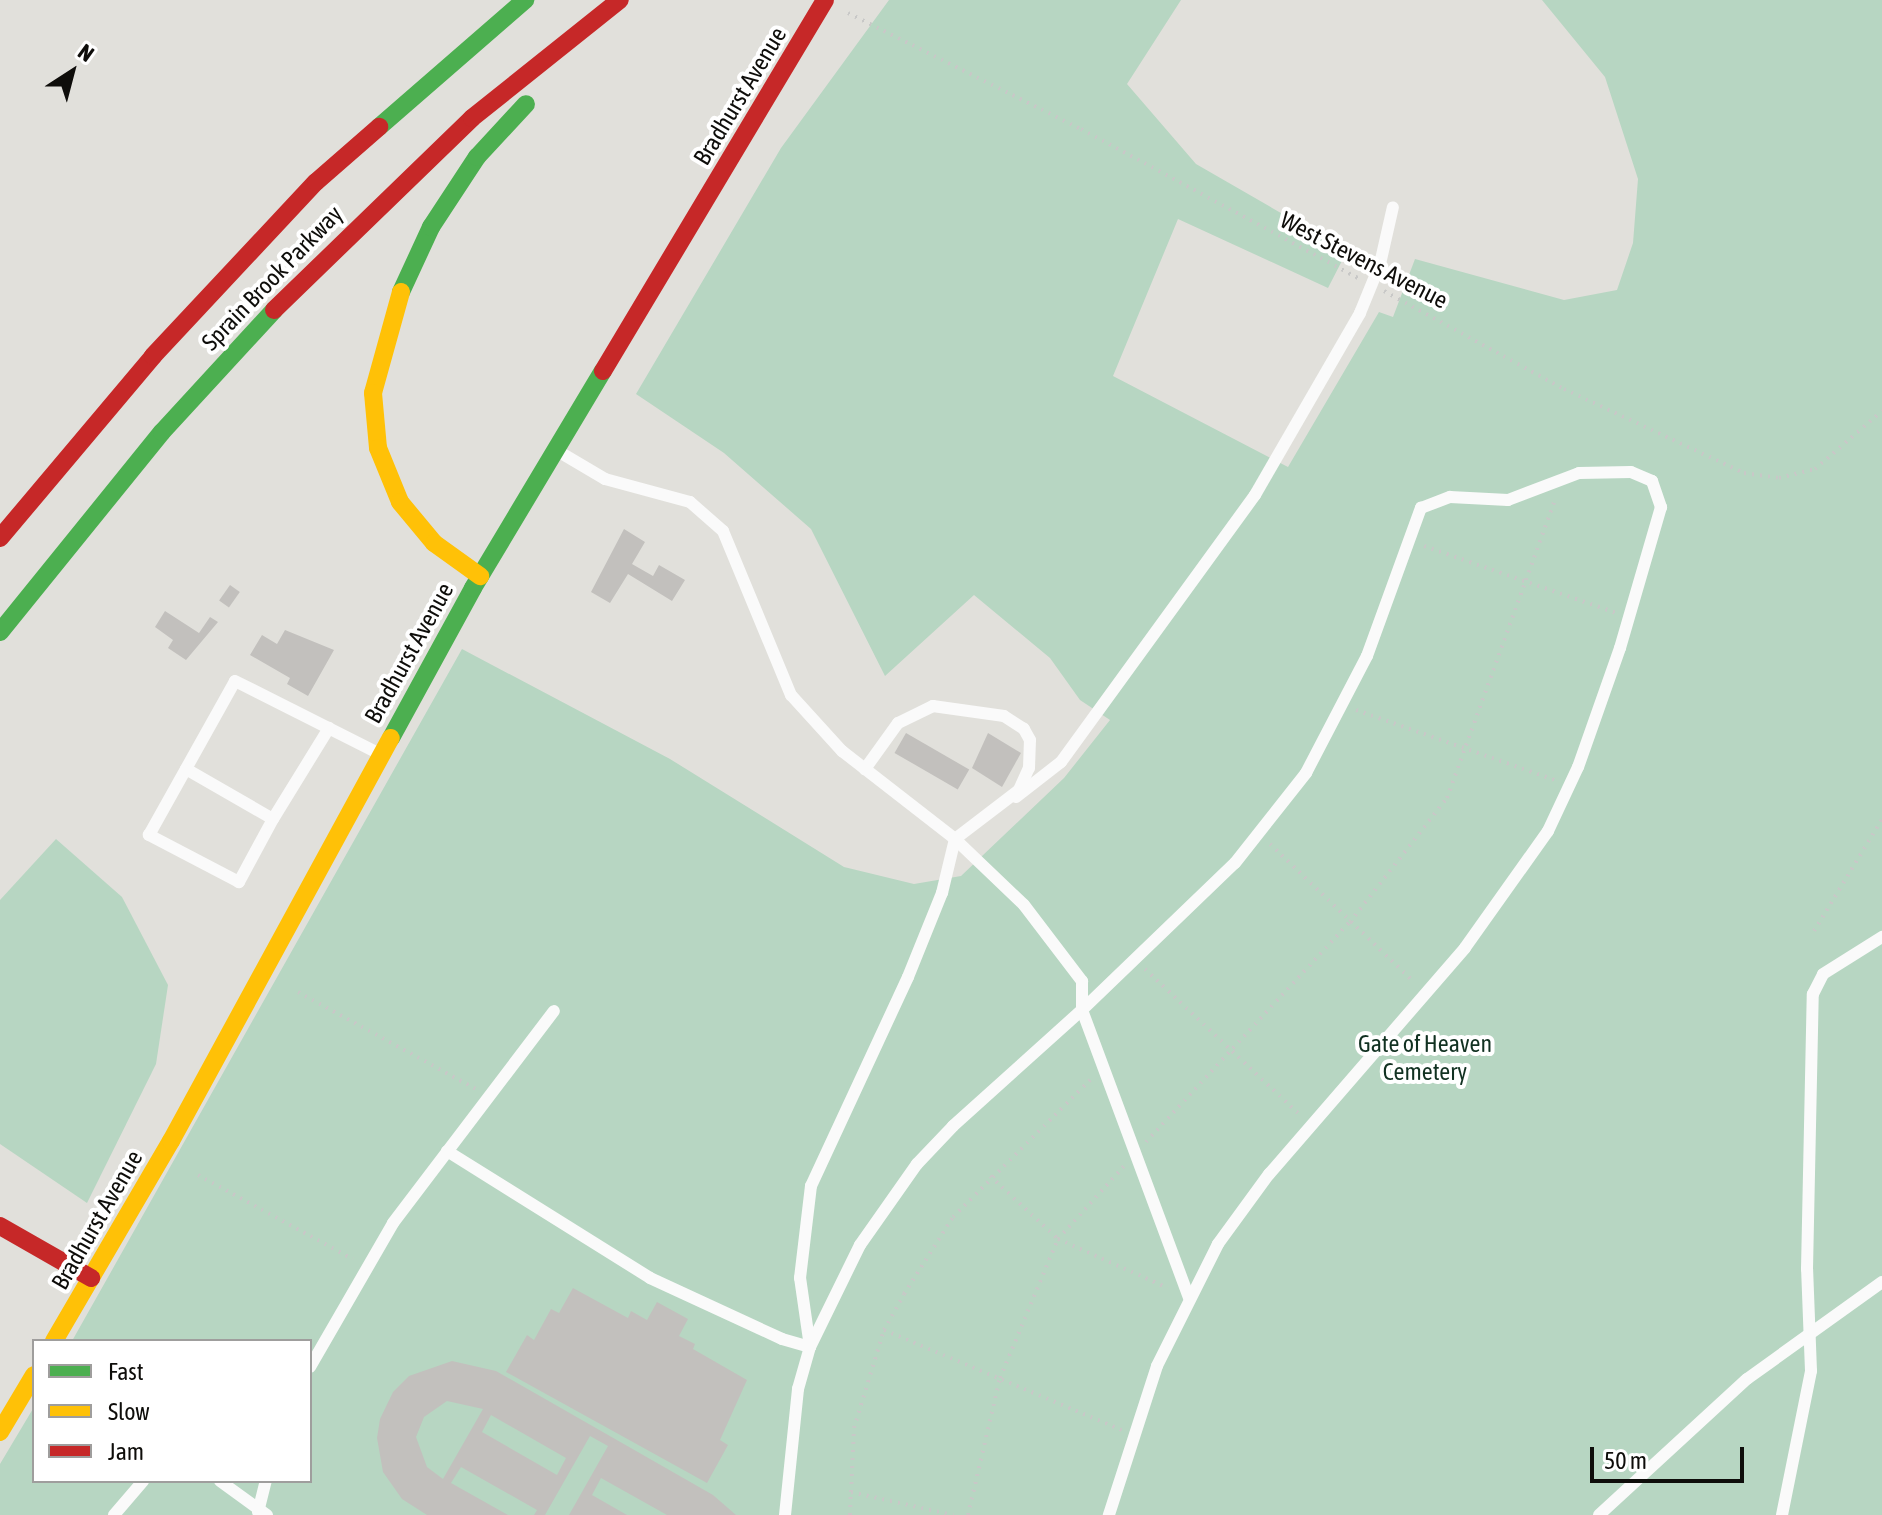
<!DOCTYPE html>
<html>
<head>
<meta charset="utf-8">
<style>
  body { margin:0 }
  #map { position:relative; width:1882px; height:1515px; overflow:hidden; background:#e1e0db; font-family:"Asap Condensed",sans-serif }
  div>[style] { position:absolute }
  .green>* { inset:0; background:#b7d6c2 }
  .building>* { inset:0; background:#c2c0bd; transform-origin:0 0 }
  .path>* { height:4px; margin-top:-2px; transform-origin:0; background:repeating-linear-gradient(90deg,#c8c8c7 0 2px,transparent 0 8px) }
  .lane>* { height:12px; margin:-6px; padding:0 6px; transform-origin:6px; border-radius:6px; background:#fafafa }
  .fast>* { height:18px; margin:-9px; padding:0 9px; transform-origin:9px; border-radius:9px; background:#4caf50 }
  .slow>* { height:18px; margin:-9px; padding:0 9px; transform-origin:9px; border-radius:9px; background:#ffc107 }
  .jam>* { height:18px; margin:-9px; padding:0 9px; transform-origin:9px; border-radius:9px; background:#c62828 }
  span { translate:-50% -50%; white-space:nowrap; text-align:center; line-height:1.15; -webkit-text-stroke:8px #fff; paint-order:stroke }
  .street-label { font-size:24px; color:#0e0d0a }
  .park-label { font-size:24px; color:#113121 }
  .legend { position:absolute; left:32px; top:1339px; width:280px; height:144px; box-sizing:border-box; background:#fff; border:2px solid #9f9e9d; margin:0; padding:10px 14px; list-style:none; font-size:24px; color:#0e0d0a }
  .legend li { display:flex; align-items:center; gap:16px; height:40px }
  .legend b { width:40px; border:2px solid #9f9e9d }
  .north { position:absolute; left:32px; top:32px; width:80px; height:80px; -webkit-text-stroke:6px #fff; paint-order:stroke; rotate:36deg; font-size:22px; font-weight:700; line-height:32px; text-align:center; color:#0e0d0a }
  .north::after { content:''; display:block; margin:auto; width:28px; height:36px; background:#0e0d0a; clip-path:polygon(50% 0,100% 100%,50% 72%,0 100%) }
  .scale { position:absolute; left:1590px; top:1447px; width:154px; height:36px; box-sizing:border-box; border:4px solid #0e0d0a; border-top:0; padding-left:10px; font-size:24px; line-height:28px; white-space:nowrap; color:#0e0d0a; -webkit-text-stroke:6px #fff; paint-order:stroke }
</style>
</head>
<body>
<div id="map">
  <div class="green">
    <div style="clip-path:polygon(889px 0,1181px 0,1127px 84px,1196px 164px,1347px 251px,1328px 288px,1178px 219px,1113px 376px,1288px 467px,1379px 312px,1393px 317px,1415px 259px,1564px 300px,1617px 290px,1633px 243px,1638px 179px,1605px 77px,1542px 0,1882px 0,1882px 1515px,0 1515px,0 1464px,34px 1407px,34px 1481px,310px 1481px,310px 1341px,72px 1341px,462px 649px,670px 759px,844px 867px,914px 884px,961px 876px,1064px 778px,1110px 720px,1080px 700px,1050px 658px,974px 595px,885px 676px,811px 529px,724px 453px,636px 394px,781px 148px)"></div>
    <div style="clip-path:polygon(56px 839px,122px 897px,168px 985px,156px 1064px,87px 1203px,0 1144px,0 900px)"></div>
  </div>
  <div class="building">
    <div style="clip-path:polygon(624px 529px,645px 542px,632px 564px,653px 576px,659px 565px,685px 580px,672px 601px,628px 574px,610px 603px,591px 592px)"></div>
    <div style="left:230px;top:585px;width:12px;height:19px;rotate:35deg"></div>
    <div style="clip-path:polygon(165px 611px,199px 633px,210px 617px,218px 622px,186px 660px,168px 648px,173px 640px,155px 627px)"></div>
    <div style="clip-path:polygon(285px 630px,334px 650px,308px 696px,287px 684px,290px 678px,250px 655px,262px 635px,277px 644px)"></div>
    <div style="left:906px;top:733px;width:73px;height:23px;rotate:30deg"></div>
    <div style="clip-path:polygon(988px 733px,1021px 753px,1002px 787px,972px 768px)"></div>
    <div style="clip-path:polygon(573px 1288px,628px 1318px,631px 1311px,647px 1320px,657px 1302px,688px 1319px,679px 1336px,695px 1344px,693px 1349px,747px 1380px,720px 1440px,728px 1445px,707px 1483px,506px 1372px,527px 1335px,534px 1340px,551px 1309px,559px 1313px)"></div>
    <div style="clip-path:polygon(evenodd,452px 1361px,496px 1371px,713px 1495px,736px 1515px,667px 1515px,601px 1478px,592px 1495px,627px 1515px,569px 1515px,608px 1446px,590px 1436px,545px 1515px,534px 1515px,537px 1510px,461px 1467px,451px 1483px,508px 1515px,427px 1515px,402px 1499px,383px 1472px,377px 1438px,380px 1419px,393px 1392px,409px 1376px,452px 1361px,447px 1401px,483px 1409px,443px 1479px,427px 1467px,416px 1437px,424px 1417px,447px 1401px,452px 1361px,491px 1415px,566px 1458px,557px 1475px,482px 1432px,491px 1415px)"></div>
  </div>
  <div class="path">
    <div style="left:848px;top:13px;width:260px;rotate:26.5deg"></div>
    <div style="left:1081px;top:129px;width:315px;rotate:28.3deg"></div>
    <div style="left:1384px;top:291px;width:205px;rotate:28.6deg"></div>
    <div style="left:1564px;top:389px;width:199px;rotate:25deg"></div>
    <div style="left:1744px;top:473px;width:35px;rotate:8deg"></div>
    <div style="left:1779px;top:478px;width:37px;rotate:-14deg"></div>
    <div style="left:1815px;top:469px;width:89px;rotate:-40.9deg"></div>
    <div style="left:1424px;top:546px;width:203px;rotate:19.2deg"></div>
    <div style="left:1356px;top:710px;width:211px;rotate:19.4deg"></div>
    <div style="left:1270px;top:844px;width:199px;rotate:43.8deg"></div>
    <div style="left:1814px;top:931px;width:131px;rotate:-58.7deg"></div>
    <div style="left:1145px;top:969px;width:212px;rotate:43.3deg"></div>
    <div style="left:298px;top:992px;width:205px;rotate:28.6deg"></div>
    <div style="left:1146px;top:1142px;width:300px;rotate:-47.2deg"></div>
    <div style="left:1350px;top:922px;width:157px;rotate:-52deg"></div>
    <div style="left:1447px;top:798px;width:318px;rotate:-70.1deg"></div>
    <div style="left:198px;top:1175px;width:176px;rotate:28.5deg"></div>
    <div style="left:990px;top:1176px;width:93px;rotate:42.8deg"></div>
    <div style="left:1058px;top:1239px;width:120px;rotate:24deg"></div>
    <div style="left:884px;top:1330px;width:258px;rotate:22.8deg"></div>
    <div style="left:851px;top:1492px;width:64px;rotate:-87.3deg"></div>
    <div style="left:854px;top:1428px;width:102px;rotate:-73deg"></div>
    <div style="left:884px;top:1330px;width:41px;rotate:-60.9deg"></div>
    <div style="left:904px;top:1294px;width:91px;rotate:-57.5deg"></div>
    <div style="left:953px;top:1217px;width:194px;rotate:-45deg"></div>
    <div style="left:850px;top:1515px;width:23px;rotate:-88deg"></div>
    <div style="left:851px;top:1492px;width:105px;rotate:12.7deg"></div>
    <div style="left:968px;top:1515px;width:141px;rotate:-76.9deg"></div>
    <div style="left:1000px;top:1378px;width:151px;rotate:-67.4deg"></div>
    <div style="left:1058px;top:1239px;width:98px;rotate:-47.9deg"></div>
  </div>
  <div class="lane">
    <div style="left:556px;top:450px;width:57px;rotate:30.6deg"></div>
    <div style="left:605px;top:479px;width:88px;rotate:15.1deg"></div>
    <div style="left:690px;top:502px;width:44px;rotate:41.3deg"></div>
    <div style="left:723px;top:531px;width:178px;rotate:67.5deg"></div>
    <div style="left:791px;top:695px;width:76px;rotate:47.7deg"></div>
    <div style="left:842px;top:751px;width:143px;rotate:37.9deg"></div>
    <div style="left:955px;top:839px;width:95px;rotate:43.7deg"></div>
    <div style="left:1024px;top:905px;width:96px;rotate:52.7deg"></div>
    <div style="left:1082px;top:981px;width:29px;rotate:90deg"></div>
    <div style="left:186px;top:769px;width:100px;rotate:29.9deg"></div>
    <div style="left:273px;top:819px;width:72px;rotate:118.4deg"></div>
    <div style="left:239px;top:882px;width:102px;rotate:-152.4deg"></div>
    <div style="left:149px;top:835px;width:176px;rotate:-60.8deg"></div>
    <div style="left:235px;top:681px;width:162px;rotate:26.7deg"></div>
    <div style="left:1016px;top:797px;width:57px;rotate:-37.9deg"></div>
    <div style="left:1061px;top:762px;width:330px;rotate:-54deg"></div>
    <div style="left:1255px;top:495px;width:210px;rotate:-60deg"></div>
    <div style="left:1360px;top:313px;width:53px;rotate:-67.8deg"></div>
    <div style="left:1380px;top:264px;width:58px;rotate:-77.2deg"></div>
    <div style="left:273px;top:819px;width:107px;rotate:-58.4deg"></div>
    <div style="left:1082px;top:1010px;width:212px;rotate:-43.9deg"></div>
    <div style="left:1235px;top:863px;width:115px;rotate:-51.7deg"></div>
    <div style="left:1306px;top:773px;width:132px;rotate:-62.5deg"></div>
    <div style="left:1367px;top:656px;width:158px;rotate:-70deg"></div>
    <div style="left:1421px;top:508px;width:31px;rotate:-21deg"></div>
    <div style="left:1450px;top:497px;width:58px;rotate:3deg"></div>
    <div style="left:1508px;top:500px;width:76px;rotate:-20.8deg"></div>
    <div style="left:1579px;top:473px;width:52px;rotate:-1.1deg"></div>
    <div style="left:1631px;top:472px;width:23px;rotate:23deg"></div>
    <div style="left:1652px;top:481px;width:28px;rotate:71deg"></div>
    <div style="left:1661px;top:507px;width:147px;rotate:106.2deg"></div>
    <div style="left:1620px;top:648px;width:126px;rotate:109.4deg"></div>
    <div style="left:1578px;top:767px;width:71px;rotate:115.1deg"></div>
    <div style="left:1548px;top:831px;width:143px;rotate:125.4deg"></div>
    <div style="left:1465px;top:948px;width:299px;rotate:130.9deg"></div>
    <div style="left:1269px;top:1174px;width:87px;rotate:126.1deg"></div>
    <div style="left:1218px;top:1244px;width:136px;rotate:116.6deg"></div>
    <div style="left:1157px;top:1366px;width:157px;rotate:107.9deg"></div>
    <div style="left:447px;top:1151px;width:239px;rotate:32deg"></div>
    <div style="left:650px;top:1278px;width:145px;rotate:24.8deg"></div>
    <div style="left:782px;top:1339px;width:29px;rotate:16deg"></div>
    <div style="left:810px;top:1347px;width:70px;rotate:-98.2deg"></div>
    <div style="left:800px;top:1278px;width:93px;rotate:-83.2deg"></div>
    <div style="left:811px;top:1186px;width:230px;rotate:-65.1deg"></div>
    <div style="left:908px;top:977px;width:91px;rotate:-68deg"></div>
    <div style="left:942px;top:893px;width:56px;rotate:-76.5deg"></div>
    <div style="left:955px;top:839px;width:81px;rotate:-37.4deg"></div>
    <div style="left:1019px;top:790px;width:24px;rotate:-66deg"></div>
    <div style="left:1029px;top:768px;width:28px;rotate:-88deg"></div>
    <div style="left:1030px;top:740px;width:13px;rotate:-119deg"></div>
    <div style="left:1024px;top:729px;width:24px;rotate:-147deg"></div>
    <div style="left:1004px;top:716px;width:72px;rotate:-172deg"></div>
    <div style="left:933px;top:706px;width:39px;rotate:154deg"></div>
    <div style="left:898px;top:723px;width:57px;rotate:125.7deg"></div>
    <div style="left:310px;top:1367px;width:166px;rotate:-60deg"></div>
    <div style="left:393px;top:1223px;width:266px;rotate:-52.8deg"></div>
    <div style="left:220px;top:1481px;width:58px;rotate:35.9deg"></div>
    <div style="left:258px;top:1512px;width:32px;rotate:-76deg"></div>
    <div style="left:114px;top:1515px;width:45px;rotate:-49.5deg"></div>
    <div style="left:785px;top:1515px;width:127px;rotate:-84.1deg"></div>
    <div style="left:798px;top:1389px;width:44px;rotate:-74.1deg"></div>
    <div style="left:810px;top:1347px;width:114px;rotate:-63.9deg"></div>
    <div style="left:860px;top:1245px;width:99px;rotate:-54.9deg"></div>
    <div style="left:917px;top:1164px;width:52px;rotate:-46.5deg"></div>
    <div style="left:953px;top:1126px;width:173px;rotate:-42deg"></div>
    <div style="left:1082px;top:1010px;width:306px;rotate:69.6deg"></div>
    <div style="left:1599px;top:1515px;width:201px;rotate:-42.6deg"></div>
    <div style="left:1747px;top:1379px;width:166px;rotate:-35.7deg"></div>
    <div style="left:1782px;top:1515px;width:147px;rotate:-78.6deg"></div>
    <div style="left:1811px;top:1371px;width:102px;rotate:-92.2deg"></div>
    <div style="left:1807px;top:1269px;width:275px;rotate:-88.8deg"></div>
    <div style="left:1813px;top:994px;width:22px;rotate:-63deg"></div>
    <div style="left:1823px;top:974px;width:70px;rotate:-32.1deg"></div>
  </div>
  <div class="fast">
    <div style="left:379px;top:127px;width:194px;rotate:-41deg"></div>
    <div style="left:401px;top:292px;width:72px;rotate:-65.2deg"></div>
    <div style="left:431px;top:227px;width:84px;rotate:-56.7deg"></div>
    <div style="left:477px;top:157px;width:72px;rotate:-47.2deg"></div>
    <div style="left:0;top:632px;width:257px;rotate:-51deg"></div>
    <div style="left:162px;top:432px;width:166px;rotate:-47.4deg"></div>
    <div style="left:391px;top:738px;width:171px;rotate:-61.3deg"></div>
    <div style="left:473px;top:588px;width:253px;rotate:-59.1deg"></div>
  </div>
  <div class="slow">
    <div style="left:401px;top:292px;width:105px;rotate:105.5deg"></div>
    <div style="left:373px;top:393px;width:55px;rotate:84.8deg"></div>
    <div style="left:378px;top:448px;width:58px;rotate:67.8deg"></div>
    <div style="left:400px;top:502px;width:53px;rotate:50.3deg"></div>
    <div style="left:434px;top:543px;width:57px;rotate:35.7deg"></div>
    <div style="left:54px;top:1341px;width:232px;rotate:-59.7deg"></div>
    <div style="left:171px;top:1141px;width:459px;rotate:-61.4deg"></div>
    <div style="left:0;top:1432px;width:66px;rotate:-59.2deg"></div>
  </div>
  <div class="jam">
    <div style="left:274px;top:310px;width:276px;rotate:-44.1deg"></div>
    <div style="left:472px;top:118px;width:189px;rotate:-38.6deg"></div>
    <div style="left:603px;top:371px;width:432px;rotate:-59.1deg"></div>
    <div style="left:0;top:538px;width:238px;rotate:-49.9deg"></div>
    <div style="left:153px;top:356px;width:238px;rotate:-46.9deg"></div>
    <div style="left:316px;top:182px;width:84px;rotate:-41.1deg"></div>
    <div style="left:0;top:1226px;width:105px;rotate:29.7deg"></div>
  </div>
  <div class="street-label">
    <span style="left:740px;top:96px;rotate:-59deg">Bradhurst Avenue</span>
    <span style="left:1364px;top:260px;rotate:27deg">West Stevens Avenue</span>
    <span style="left:272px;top:278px;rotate:-46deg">Sprain Brook Parkway</span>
    <span style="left:409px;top:653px;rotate:-61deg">Bradhurst Avenue</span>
    <span style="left:97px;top:1220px;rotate:-60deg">Bradhurst Avenue</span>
  </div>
  <div class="park-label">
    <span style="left:1425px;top:1058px">Gate of Heaven<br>Cemetery</span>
  </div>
  <ul class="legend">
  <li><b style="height:10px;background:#4caf50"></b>Fast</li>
  <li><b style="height:10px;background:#ffc107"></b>Slow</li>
  <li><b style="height:10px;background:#c62828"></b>Jam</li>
  </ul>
  <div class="north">N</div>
  <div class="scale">50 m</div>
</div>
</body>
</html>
